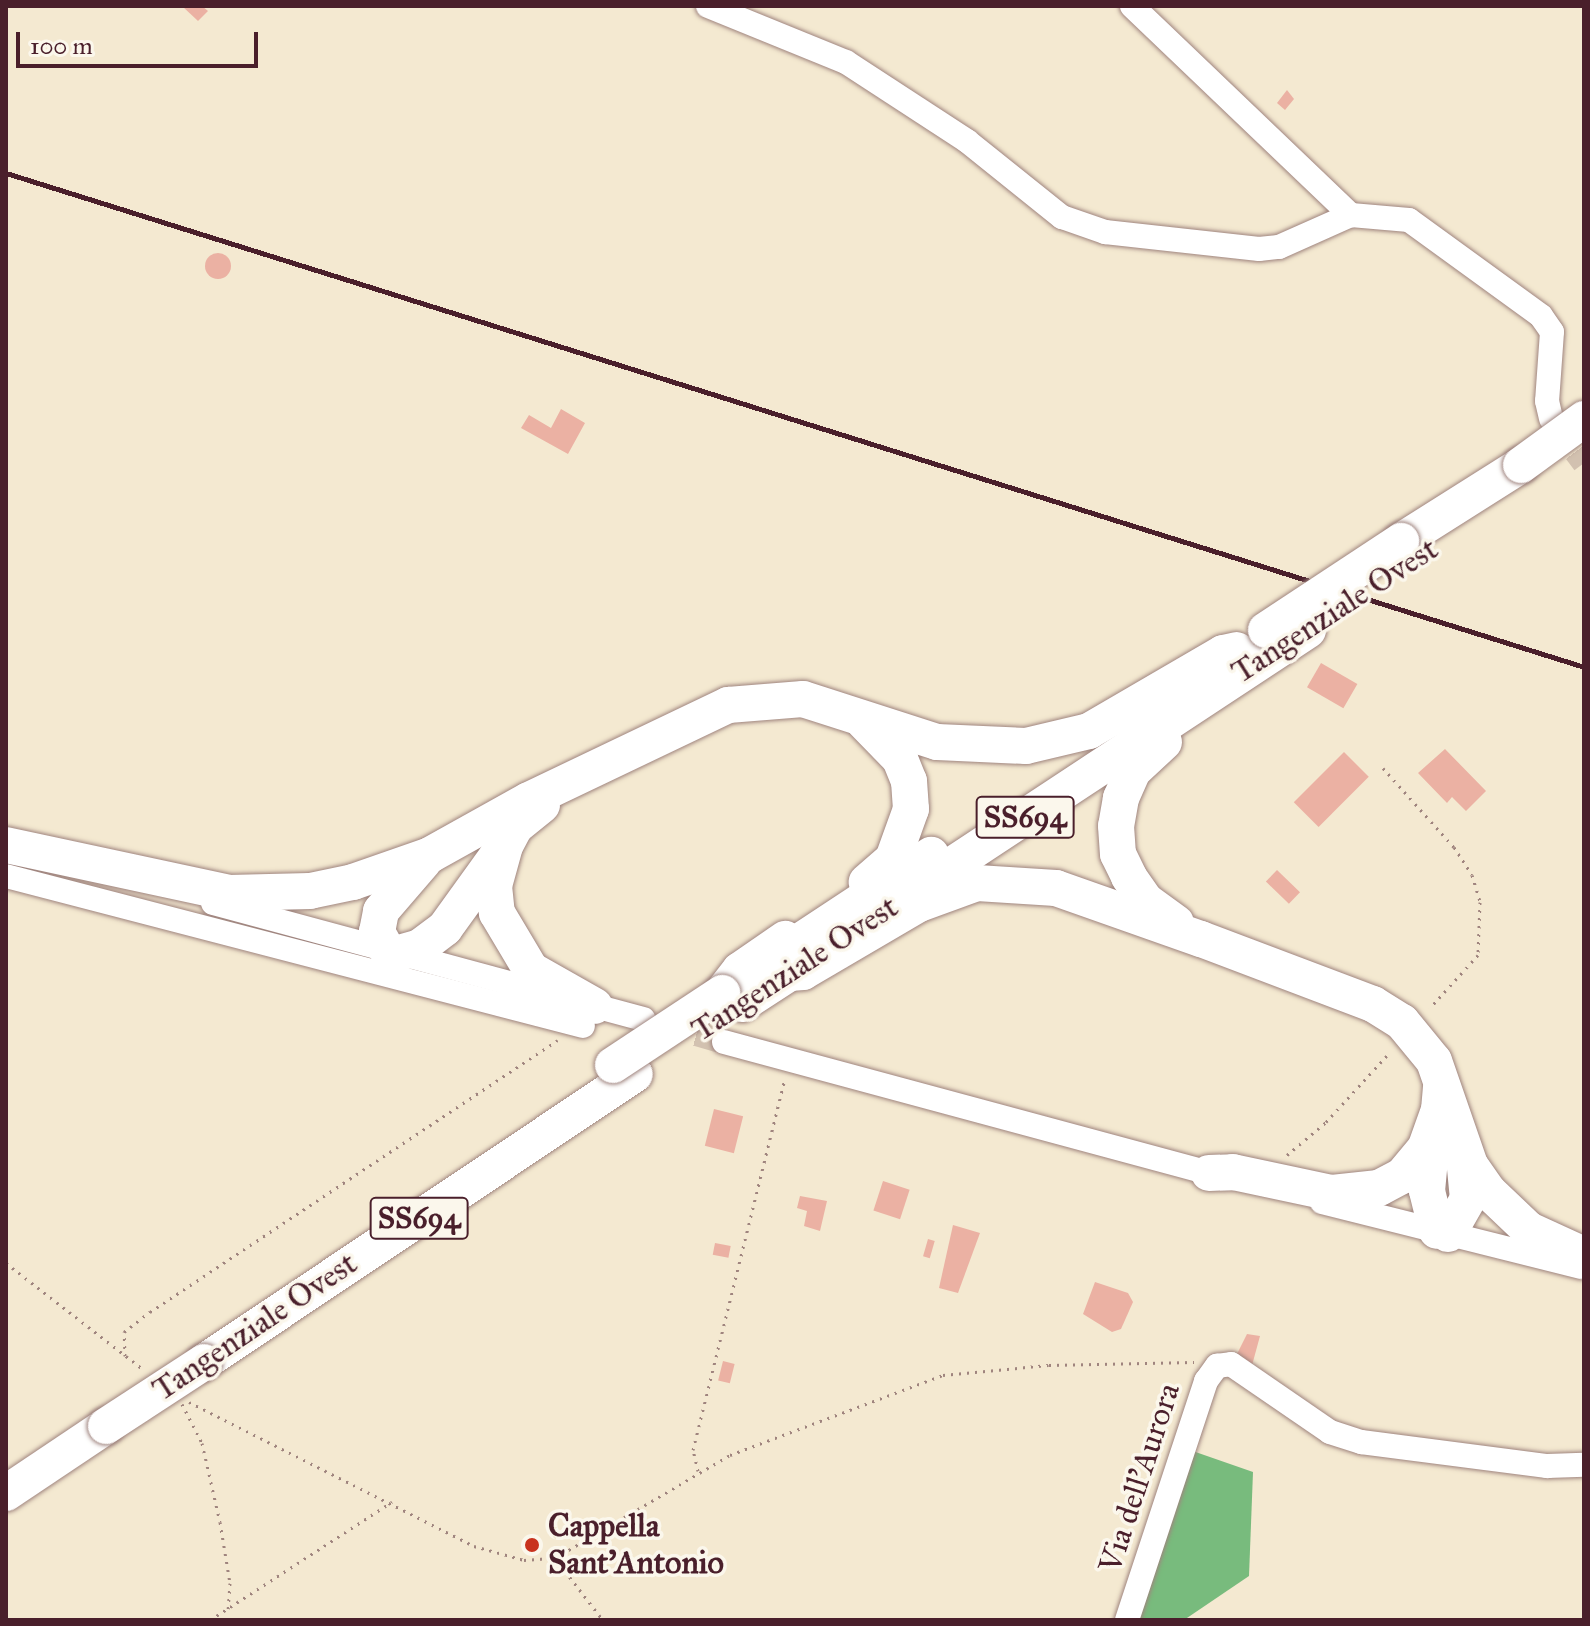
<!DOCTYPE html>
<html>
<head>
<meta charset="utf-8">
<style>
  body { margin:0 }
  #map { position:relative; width:1590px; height:1626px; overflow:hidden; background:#f4e9d1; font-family:"IM FELL Great Primer",serif }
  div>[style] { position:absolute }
  .forest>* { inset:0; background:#78bb7d }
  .building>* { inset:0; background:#ebb1a3; transform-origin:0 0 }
  .round { border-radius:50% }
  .minor-tunnel>* { height:24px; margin-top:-12px; transform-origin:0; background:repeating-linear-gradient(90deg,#d2c1b0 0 24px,transparent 0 36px) }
  .path>* { height:3px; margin-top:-1.5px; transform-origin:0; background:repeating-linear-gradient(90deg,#9f847e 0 2px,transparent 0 8px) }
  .roads { filter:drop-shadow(0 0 2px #9f847e) drop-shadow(0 0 2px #9f847e) }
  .minor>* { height:24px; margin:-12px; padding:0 12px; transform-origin:12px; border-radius:12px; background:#fff }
  .highway>* { height:36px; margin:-18px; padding:0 18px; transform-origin:18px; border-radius:18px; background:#fff }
  .rail>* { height:5px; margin:-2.5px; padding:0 2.5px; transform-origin:2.5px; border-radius:2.5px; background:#4a1f2b }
  .bridges { filter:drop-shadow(0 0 2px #9f847e) drop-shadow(0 0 2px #9f847e) }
  .highway-bridge>* { height:36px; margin:-18px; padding:0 18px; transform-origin:18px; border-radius:18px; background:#fff }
  .dots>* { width:22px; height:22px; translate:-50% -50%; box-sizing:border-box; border:4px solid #fbf7ec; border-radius:50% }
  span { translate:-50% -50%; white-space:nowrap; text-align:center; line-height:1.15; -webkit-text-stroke:7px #fbf7ec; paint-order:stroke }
  .shield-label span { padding:2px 6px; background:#fbf7ec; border:2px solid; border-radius:6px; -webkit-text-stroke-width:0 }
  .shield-label { font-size:30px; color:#4a1f2b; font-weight:700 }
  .street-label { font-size:32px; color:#4a1f2b }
  .poi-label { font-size:32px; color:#4a1f2b; font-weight:700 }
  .left { translate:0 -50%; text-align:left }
  .frame { position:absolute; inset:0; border:8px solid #4a1f2b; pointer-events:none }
  .scale { position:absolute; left:16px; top:32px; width:242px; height:36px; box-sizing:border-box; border:4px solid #4a1f2b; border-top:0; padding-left:10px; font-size:24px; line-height:28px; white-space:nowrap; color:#4a1f2b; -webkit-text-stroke:6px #fbf7ec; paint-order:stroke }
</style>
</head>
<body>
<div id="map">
  <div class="forest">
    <div style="clip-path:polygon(1184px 1448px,1253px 1472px,1249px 1576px,1184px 1620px,1127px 1620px)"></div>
  </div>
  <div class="building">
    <div style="clip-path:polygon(182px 6px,202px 6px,208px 11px,198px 21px)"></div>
    <div style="clip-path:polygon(1287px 90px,1294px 99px,1285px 110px,1277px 103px)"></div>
    <div class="round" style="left:205px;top:253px;width:26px;height:26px"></div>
    <div style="clip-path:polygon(561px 409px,585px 423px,568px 454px,521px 428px,529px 415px,551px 428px)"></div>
    <div style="left:1321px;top:663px;width:42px;height:28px;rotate:30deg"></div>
    <div style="clip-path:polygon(1445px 749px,1486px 791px,1466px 811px,1452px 797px,1447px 803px,1418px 773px)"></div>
    <div style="left:1344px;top:752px;width:35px;height:71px;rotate:45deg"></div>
    <div style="left:1277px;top:870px;width:32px;height:16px;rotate:44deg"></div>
    <div style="left:714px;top:1109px;width:30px;height:38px;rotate:14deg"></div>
    <div style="left:883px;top:1181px;width:28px;height:31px;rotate:18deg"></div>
    <div style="clip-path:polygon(800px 1196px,827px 1201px,820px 1231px,804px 1226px,807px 1211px,797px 1208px)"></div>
    <div style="clip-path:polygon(953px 1225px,980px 1233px,958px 1293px,939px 1288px)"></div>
    <div style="left:928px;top:1239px;width:7px;height:18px;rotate:16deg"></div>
    <div style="left:715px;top:1243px;width:16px;height:12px;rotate:11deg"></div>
    <div style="clip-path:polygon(1095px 1282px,1128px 1293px,1133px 1302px,1121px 1329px,1112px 1332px,1083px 1314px)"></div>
    <div style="clip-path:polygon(1247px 1334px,1260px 1336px,1251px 1369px,1236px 1356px)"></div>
    <div style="left:723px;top:1361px;width:12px;height:20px;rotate:14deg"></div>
  </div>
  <div class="minor-tunnel">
    <div style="left:1554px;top:423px;width:50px;rotate:53.1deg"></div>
    <div style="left:662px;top:1024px;width:65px;rotate:16.2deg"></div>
  </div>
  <div class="path">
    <div style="left:1383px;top:768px;width:106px;rotate:48.1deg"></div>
    <div style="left:1454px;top:847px;width:33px;rotate:57deg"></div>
    <div style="left:1472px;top:875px;width:28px;rotate:73deg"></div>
    <div style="left:1480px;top:902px;width:53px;rotate:92.2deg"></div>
    <div style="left:1478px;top:955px;width:72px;rotate:132.2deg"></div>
    <div style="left:1287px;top:1155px;width:51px;rotate:-40.2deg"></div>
    <div style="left:1326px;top:1122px;width:96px;rotate:-47.5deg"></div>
    <div style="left:6px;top:1263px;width:175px;rotate:37.8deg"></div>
    <div style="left:125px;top:1356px;width:24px;rotate:-92deg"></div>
    <div style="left:124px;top:1332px;width:33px;rotate:-38deg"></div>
    <div style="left:150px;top:1312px;width:490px;rotate:-33.7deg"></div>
    <div style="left:189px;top:1402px;width:319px;rotate:26.8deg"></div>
    <div style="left:474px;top:1546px;width:52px;rotate:15.6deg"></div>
    <div style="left:524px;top:1560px;width:31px;rotate:-4deg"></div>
    <div style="left:555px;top:1558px;width:203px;rotate:-30.5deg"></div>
    <div style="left:730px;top:1455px;width:228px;rotate:-20.6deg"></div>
    <div style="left:943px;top:1375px;width:106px;rotate:-5.4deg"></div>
    <div style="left:1049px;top:1365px;width:145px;rotate:-1.2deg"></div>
    <div style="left:182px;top:1404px;width:44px;rotate:62.9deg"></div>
    <div style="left:202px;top:1443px;width:81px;rotate:77.2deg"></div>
    <div style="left:220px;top:1522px;width:62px;rotate:80.7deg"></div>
    <div style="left:230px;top:1583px;width:26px;rotate:94deg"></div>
    <div style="left:698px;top:1471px;width:22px;rotate:-103deg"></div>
    <div style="left:693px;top:1450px;width:382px;rotate:-76.1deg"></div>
    <div style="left:555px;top:1558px;width:78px;rotate:52.3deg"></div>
    <div style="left:210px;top:1620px;width:217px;rotate:-33deg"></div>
  </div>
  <div class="roads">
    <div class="minor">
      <div style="left:708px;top:6px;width:149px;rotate:22.1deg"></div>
      <div style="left:846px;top:62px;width:145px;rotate:33.1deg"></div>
      <div style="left:967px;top:141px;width:122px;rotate:38.7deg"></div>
      <div style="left:1062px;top:217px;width:46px;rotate:19.2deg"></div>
      <div style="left:1105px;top:232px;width:155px;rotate:6.3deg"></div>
      <div style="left:1259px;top:249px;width:20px;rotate:-6deg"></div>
      <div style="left:1279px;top:247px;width:79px;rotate:-24deg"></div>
      <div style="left:1351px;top:215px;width:58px;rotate:4.9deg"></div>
      <div style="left:1409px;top:220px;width:163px;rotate:36deg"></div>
      <div style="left:1541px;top:316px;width:19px;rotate:55deg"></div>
      <div style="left:1552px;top:332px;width:69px;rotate:94.1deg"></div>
      <div style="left:1547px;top:401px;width:18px;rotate:77deg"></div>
      <div style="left:1132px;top:6px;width:303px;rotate:43.7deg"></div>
      <div style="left:6px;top:876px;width:596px;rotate:14.57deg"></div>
      <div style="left:213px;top:903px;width:446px;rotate:15.1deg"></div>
      <div style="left:724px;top:1042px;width:518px;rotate:15.11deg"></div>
      <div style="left:1322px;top:1202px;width:267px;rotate:14.1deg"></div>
      <div style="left:1127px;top:1620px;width:252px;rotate:-71.7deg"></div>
      <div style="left:1206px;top:1381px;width:19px;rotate:-54deg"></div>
      <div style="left:1217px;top:1366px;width:14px;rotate:-8deg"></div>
      <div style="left:1231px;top:1364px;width:120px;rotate:34.5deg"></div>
      <div style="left:1330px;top:1432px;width:33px;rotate:18deg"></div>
      <div style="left:1361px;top:1442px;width:188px;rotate:7.4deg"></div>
      <div style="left:1547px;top:1466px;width:37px;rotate:-2deg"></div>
    </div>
    <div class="highway">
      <div style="left:1401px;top:541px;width:142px;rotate:-32.3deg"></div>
      <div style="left:864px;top:722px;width:52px;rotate:45.8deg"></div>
      <div style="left:900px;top:759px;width:24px;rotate:68deg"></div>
      <div style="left:909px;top:781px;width:28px;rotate:86deg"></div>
      <div style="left:911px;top:809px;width:53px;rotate:109.8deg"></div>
      <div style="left:893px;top:859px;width:35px;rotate:139deg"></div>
      <div style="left:1164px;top:742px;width:42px;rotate:136.9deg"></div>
      <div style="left:1133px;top:771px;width:30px;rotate:114deg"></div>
      <div style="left:1121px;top:798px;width:28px;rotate:100deg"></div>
      <div style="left:1116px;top:826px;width:28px;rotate:86deg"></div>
      <div style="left:1118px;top:854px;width:25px;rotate:64deg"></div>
      <div style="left:1129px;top:877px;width:29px;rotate:55deg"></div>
      <div style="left:1146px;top:901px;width:37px;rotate:36deg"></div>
      <div style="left:542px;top:805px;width:35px;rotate:141deg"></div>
      <div style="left:515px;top:827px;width:21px;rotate:118deg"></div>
      <div style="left:505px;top:846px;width:41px;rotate:105.4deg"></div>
      <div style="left:494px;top:886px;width:27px;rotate:84deg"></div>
      <div style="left:497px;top:913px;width:66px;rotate:59.2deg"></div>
      <div style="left:531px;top:970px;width:73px;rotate:29.4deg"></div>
      <div style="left:6px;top:845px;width:228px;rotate:12.1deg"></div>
      <div style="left:229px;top:893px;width:81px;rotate:-1.4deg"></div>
      <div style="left:310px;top:891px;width:44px;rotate:-11.8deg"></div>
      <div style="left:353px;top:882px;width:82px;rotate:-19.3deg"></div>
      <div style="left:430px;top:855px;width:113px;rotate:-29.1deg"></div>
      <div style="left:529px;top:800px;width:221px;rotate:-25.5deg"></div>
      <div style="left:728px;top:705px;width:75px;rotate:-4.6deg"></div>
      <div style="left:803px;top:699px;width:141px;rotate:17.8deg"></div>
      <div style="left:937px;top:742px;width:89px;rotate:2.6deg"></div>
      <div style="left:1026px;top:746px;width:65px;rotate:-13.4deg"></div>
      <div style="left:1089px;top:731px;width:155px;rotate:-30.2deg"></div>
      <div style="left:1223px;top:653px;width:14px;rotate:-12deg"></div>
      <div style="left:914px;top:890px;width:472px;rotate:-33.4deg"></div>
      <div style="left:387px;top:950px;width:21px;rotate:-119deg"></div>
      <div style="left:377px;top:932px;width:21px;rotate:-79deg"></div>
      <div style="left:381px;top:911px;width:66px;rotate:-49.3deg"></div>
      <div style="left:399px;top:953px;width:22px;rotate:-16deg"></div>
      <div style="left:420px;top:947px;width:31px;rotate:-37deg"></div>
      <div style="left:445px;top:928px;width:89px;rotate:-54.2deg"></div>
      <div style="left:770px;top:961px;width:193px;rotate:-33.4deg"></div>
      <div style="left:790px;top:973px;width:13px;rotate:-4deg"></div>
      <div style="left:803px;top:972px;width:134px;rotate:-30.4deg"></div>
      <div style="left:919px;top:904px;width:62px;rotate:-19.9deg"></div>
      <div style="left:977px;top:883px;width:79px;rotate:3.6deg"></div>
      <div style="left:1056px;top:888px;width:154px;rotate:19.4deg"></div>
      <div style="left:1201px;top:939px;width:184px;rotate:20.7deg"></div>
      <div style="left:1373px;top:1004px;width:34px;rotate:32deg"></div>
      <div style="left:1402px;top:1022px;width:50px;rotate:50.6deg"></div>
      <div style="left:1434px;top:1061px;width:110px;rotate:70.9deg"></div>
      <div style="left:1470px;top:1165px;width:32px;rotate:55deg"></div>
      <div style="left:1488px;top:1191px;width:57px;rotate:43.6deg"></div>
      <div style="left:1529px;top:1230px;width:60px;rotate:24.4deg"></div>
      <div style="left:722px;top:993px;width:29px;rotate:-52deg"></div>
      <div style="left:740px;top:970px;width:55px;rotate:-34.6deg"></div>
      <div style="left:742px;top:1004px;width:79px;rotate:-33.1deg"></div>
      <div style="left:1432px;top:1138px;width:53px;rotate:95.4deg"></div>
      <div style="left:1427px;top:1191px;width:41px;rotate:76deg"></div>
      <div style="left:1209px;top:1173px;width:24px;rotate:-2deg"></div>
      <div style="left:1233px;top:1172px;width:101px;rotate:12deg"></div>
      <div style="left:1332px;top:1193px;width:47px;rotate:-6.1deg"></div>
      <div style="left:1379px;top:1188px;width:26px;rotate:-28deg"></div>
      <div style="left:1402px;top:1176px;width:35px;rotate:-50deg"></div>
      <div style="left:1425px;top:1149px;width:41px;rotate:-70.3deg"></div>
      <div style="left:1439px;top:1110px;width:25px;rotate:-85deg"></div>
      <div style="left:1448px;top:1234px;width:40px;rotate:-60.3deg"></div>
      <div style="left:1468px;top:1199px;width:41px;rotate:-95.6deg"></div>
      <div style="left:204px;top:1362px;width:518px;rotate:-33.75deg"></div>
      <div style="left:6px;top:1493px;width:120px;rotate:-33.8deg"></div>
    </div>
  </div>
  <div class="rail">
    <div style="left:6px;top:173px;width:1654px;rotate:17.38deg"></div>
  </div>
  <div class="bridges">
    <div class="highway-bridge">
      <div style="left:1521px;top:465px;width:78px;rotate:-36.1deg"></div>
      <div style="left:1266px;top:630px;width:162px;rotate:-33.4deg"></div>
      <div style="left:613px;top:1065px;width:131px;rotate:-33.4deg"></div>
      <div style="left:106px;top:1426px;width:117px;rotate:-33.1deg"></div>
    </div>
  </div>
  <div class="dots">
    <div style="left:532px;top:1545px;background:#c8321e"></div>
  </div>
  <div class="shield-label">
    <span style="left:1025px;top:817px">SS694</span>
    <span style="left:419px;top:1218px">SS694</span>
  </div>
  <div class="street-label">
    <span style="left:1335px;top:611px;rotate:-33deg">Tangenziale Ovest</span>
    <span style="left:795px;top:969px;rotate:-33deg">Tangenziale Ovest</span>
    <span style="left:255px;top:1327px;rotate:-34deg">Tangenziale Ovest</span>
    <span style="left:1140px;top:1478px;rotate:-72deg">Via dell'Aurora</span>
  </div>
  <div class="poi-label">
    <span class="left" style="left:548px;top:1545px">Cappella<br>Sant'Antonio</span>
  </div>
  <div class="frame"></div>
  <div class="scale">100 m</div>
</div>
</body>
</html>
